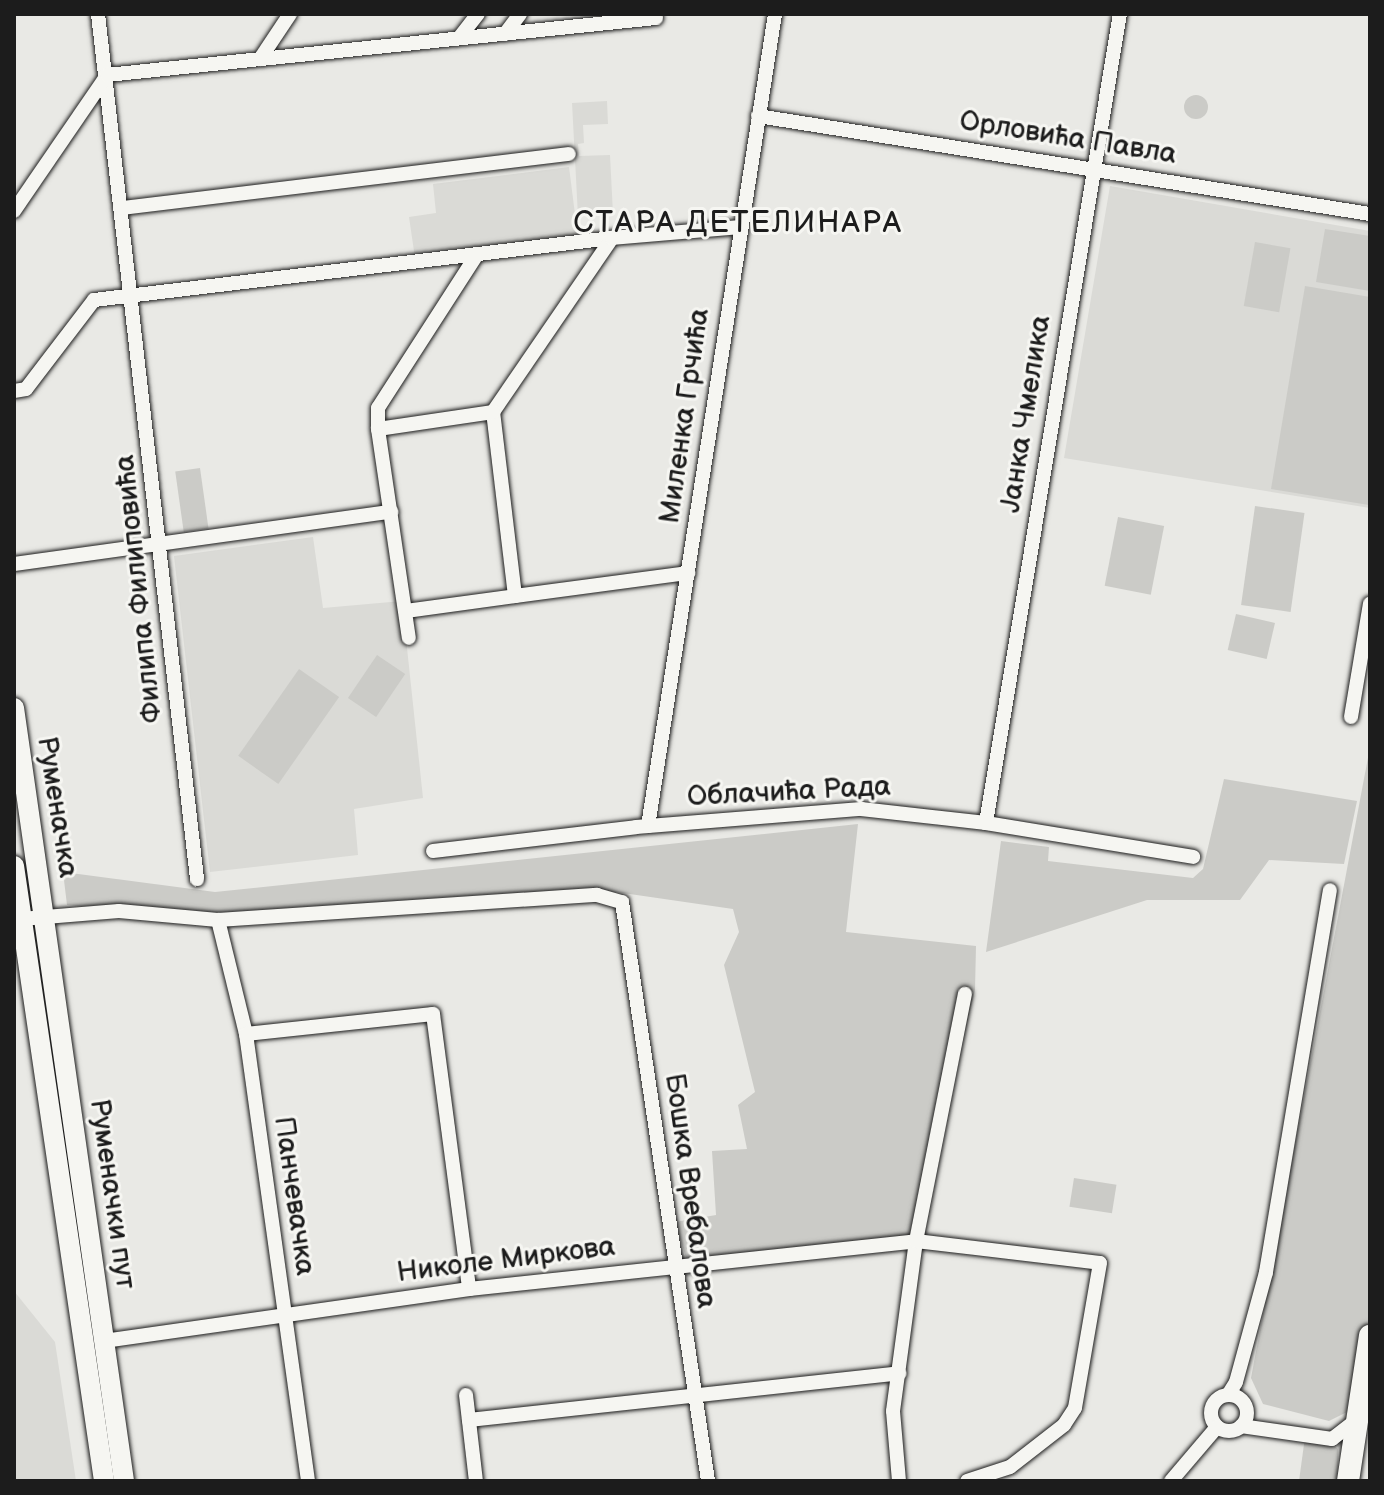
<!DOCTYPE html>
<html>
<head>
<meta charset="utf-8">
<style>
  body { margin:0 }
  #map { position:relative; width:1384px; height:1495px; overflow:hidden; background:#e9e9e5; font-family:"Balsamiq Sans",sans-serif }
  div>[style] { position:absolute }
  .built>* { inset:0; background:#dadad6 }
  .green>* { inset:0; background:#cbcbc7; transform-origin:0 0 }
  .round { border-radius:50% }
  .roads { filter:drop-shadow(0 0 2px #1c1c1c) drop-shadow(0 0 2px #1c1c1c) }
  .minor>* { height:14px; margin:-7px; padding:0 7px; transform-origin:7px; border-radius:7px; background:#f6f6f2 }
  .minor>.ring { margin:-7px; padding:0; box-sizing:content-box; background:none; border:14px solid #f6f6f2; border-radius:50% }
  .secondary>* { height:20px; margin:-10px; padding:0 10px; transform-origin:10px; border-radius:10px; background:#f6f6f2 }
  .primary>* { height:22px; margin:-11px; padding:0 11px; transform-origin:11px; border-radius:11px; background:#f6f6f2 }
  span { translate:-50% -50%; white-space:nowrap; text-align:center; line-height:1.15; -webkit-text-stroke:6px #f6f6f2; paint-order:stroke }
  .street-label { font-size:28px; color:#1c1c1c }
  .neighbourhood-label { font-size:30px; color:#1c1c1c; letter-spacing:2px }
  .frame { position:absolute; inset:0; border:16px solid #1c1c1c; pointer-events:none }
</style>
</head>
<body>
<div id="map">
  <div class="built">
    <div style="clip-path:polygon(607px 101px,608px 124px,583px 125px,584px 143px,578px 144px,579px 156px,610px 155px,613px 214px,578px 216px,572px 103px)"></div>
    <div style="clip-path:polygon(569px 167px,578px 238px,443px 250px,443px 255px,415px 258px,409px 217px,436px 213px,433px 184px)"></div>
    <div style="clip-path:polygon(1110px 186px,1370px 231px,1370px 508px,1064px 458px)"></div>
    <div style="clip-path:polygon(313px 537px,323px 608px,402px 601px,423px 798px,354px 809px,358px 855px,210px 872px,174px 556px)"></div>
    <div style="clip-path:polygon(14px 1291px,55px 1342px,76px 1481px,14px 1481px)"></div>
  </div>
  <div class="green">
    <div class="round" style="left:1184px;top:95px;width:24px;height:24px"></div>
    <div style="clip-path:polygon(1325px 229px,1370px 236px,1370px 291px,1316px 282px)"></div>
    <div style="left:1255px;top:242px;width:36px;height:65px;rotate:10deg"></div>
    <div style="clip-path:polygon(1305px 286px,1370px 297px,1369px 505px,1271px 489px)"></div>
    <div style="left:200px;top:468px;width:61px;height:25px;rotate:82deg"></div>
    <div style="left:1255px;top:506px;width:50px;height:100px;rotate:8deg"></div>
    <div style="left:1118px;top:517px;width:47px;height:70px;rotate:11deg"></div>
    <div style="left:1236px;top:614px;width:40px;height:37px;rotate:13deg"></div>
    <div style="left:377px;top:655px;width:34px;height:52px;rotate:34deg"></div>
    <div style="left:299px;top:669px;width:49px;height:106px;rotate:35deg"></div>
    <div style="clip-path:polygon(1370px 747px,1370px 1308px,1355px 1408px,1329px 1421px,1263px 1404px,1251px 1378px)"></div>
    <div style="clip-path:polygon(1224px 779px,1357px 801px,1344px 864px,1269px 860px,1240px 900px,1147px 900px,986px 952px,1001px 841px,1049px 847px,1048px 861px,1193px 878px,1203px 869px)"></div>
    <div style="clip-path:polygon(858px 824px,846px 932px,976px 946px,975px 990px,916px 1241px,688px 1264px,675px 1222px,716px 1215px,712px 1151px,747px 1149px,738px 1105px,755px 1092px,724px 965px,739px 932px,733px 909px,616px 892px,218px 920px,67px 905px,63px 872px,215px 892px)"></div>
    <div style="left:1074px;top:1178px;width:43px;height:29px;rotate:9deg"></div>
    <div style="clip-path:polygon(1305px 1437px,1330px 1442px,1338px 1449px,1338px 1481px,1299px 1481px)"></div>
  </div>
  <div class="roads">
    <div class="minor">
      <div style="left:98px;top:14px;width:871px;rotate:83.47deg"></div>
      <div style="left:505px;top:34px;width:25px;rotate:-53deg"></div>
      <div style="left:459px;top:38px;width:31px;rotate:-52deg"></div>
      <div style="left:260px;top:59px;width:54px;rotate:-56.3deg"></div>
      <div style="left:758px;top:116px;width:620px;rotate:9.1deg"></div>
      <div style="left:122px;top:208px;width:450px;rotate:-6.9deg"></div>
      <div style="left:14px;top:211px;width:165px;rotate:-55.6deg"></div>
      <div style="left:107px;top:75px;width:552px;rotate:-5.93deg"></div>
      <div style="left:14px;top:391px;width:12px;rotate:-9deg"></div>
      <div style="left:26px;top:389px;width:112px;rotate:-52.6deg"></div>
      <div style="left:94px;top:300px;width:522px;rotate:-6.83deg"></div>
      <div style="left:493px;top:412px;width:211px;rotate:-55.6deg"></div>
      <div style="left:612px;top:238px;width:128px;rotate:-4.9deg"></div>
      <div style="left:378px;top:429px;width:21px;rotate:-90deg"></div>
      <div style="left:378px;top:408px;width:181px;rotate:-57.2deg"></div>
      <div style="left:14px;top:564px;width:381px;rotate:-7.9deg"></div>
      <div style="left:515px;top:596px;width:175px;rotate:-7.6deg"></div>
      <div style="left:406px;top:611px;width:110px;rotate:-7.8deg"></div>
      <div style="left:515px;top:596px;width:185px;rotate:-96.8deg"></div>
      <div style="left:493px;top:412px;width:116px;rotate:171.6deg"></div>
      <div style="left:378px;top:429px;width:211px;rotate:81.6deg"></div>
      <div style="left:1351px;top:717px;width:115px;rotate:-80.5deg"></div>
      <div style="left:986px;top:823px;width:820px;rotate:-80.6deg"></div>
      <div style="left:648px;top:826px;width:822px;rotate:-81.11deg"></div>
      <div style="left:433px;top:851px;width:204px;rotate:-6.7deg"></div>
      <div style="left:636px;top:827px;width:226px;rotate:-4.6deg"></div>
      <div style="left:861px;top:809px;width:126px;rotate:6.4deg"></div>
      <div style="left:986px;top:823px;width:210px;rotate:9.3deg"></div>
      <div style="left:21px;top:919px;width:98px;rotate:-4.7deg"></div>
      <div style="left:119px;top:911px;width:99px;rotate:5.2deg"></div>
      <div style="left:218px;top:920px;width:380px;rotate:-3.8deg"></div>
      <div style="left:597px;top:895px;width:26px;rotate:16deg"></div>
      <div style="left:622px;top:902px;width:585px;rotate:81.55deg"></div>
      <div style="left:218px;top:920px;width:117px;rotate:76.2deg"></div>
      <div style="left:246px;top:1034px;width:451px;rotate:82.1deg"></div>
      <div style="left:246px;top:1034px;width:188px;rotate:-6.1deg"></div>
      <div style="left:433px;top:1014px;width:277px;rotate:82.5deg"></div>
      <div style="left:104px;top:1341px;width:369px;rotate:-8.1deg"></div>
      <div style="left:469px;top:1289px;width:450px;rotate:-6.1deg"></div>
      <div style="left:916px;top:1241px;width:185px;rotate:6.8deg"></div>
      <div style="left:1100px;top:1263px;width:147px;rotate:99.8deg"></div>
      <div style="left:1075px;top:1408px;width:20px;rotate:123deg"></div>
      <div style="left:1064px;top:1425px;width:68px;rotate:142.1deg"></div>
      <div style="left:1010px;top:1467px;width:45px;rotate:162deg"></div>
      <div style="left:466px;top:1395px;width:87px;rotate:83.4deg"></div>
      <div style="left:1228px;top:1395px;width:15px;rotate:-58deg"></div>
      <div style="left:1236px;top:1382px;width:114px;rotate:-74.7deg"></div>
      <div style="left:1266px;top:1272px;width:387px;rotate:-80.5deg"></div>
      <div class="ring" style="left:1211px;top:1395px;width:22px;height:22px"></div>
      <div style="left:469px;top:1420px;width:433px;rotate:-6.2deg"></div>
      <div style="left:1241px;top:1426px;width:92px;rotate:8.1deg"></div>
      <div style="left:1332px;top:1439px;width:29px;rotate:-38deg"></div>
      <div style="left:899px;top:1481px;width:70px;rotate:-94.9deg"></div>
      <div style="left:893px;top:1411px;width:172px;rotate:-82.3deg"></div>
      <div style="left:916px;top:1241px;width:252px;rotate:-78.8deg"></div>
      <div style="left:1171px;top:1481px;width:71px;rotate:-49.6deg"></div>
    </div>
    <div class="secondary">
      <div style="left:14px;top:708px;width:781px;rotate:81.9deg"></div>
      <div style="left:14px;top:866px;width:622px;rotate:81.67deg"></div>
    </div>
    <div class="primary">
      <div style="left:1348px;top:1481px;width:147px;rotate:-81.4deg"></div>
    </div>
  </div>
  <div class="street-label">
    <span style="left:1068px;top:138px;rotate:9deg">Орловића Павла</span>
    <span style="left:1026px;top:414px;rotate:-81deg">Јанка Чмелика</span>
    <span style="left:685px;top:416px;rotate:-82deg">Миленка Грчића</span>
    <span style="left:139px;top:589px;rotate:-96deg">Филипа Филиповића</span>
    <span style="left:789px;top:792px;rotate:-3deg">Облачића Рада</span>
    <span style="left:57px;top:807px;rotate:81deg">Руменачка</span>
    <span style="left:690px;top:1191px;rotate:82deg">Бошка Вребалова</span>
    <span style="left:112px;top:1194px;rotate:82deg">Руменачки пут</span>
    <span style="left:294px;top:1196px;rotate:82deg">Панчевачка</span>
    <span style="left:506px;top:1260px;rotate:-7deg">Николе Миркова</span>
  </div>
  <div class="neighbourhood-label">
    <span style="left:738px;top:223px">СТАРА ДЕТЕЛИНАРА</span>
  </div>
  <div class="frame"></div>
</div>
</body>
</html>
